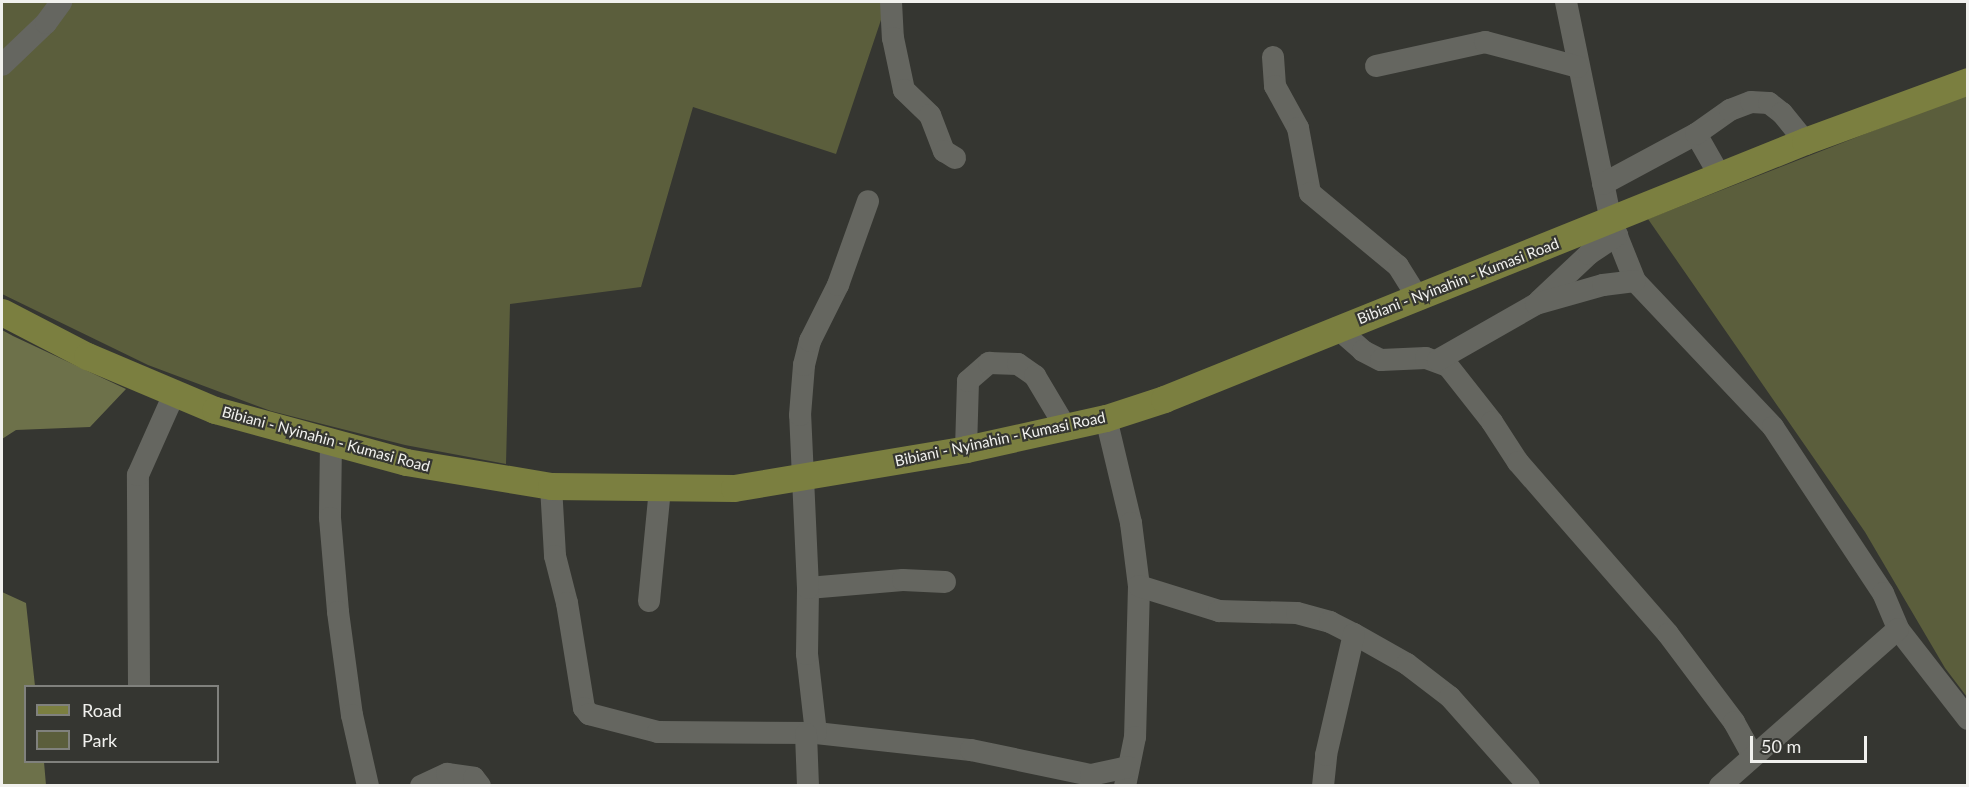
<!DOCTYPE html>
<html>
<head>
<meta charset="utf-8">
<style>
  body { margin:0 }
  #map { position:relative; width:1969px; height:787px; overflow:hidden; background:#353631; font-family:Lato,sans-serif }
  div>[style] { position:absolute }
  .green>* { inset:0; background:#5b5e3c }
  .forest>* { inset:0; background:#6d714a }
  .minor>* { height:22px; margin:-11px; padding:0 11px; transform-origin:11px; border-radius:11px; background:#656660 }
  .major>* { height:27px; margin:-13.5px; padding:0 13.5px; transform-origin:13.5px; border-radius:13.5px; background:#7b7f40 }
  span { translate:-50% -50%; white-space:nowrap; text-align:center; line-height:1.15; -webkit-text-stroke:4.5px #353631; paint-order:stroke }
  .street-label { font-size:15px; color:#f1f1ee }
  .frame { position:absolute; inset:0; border:3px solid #f1f1ee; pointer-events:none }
  .legend { position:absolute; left:24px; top:685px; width:195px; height:78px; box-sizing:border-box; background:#353631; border:2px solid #80817d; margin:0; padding:8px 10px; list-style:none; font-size:18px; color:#f1f1ee }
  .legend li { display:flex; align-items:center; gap:12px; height:30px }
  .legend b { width:30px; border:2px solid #80817d }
  .scale { position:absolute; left:1750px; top:736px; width:117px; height:27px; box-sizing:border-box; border:3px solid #f1f1ee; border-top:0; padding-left:8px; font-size:18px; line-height:21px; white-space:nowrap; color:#f1f1ee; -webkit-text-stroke:4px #353631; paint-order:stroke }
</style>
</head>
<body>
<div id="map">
  <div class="green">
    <div style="clip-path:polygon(2px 2px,887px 2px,836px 154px,693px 107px,641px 287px,510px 304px,506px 464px,405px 445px,271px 411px,148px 365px,2px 294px)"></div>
    <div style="clip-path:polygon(1967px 94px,1967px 697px,1945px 668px,1865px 532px,1648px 219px)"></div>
  </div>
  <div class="forest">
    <div style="clip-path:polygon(2px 330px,13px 336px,126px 389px,90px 427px,16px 430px,2px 439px)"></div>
    <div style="clip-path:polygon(2px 592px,26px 603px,35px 686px,26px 686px,26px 762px,44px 762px,46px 785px,2px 785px)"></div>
  </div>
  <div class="minor">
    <div style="left:891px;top:2px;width:36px;rotate:87deg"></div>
    <div style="left:893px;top:38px;width:53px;rotate:78.1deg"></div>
    <div style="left:904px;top:90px;width:36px;rotate:44deg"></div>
    <div style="left:930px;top:115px;width:39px;rotate:69deg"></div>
    <div style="left:944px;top:151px;width:13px;rotate:32deg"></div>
    <div style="left:1566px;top:2px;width:224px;rotate:78.4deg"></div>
    <div style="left:1611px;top:221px;width:65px;rotate:68.2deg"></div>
    <div style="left:1635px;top:281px;width:201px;rotate:46.6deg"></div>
    <div style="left:1773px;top:427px;width:199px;rotate:56.5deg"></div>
    <div style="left:1883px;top:593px;width:39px;rotate:67deg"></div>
    <div style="left:1898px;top:629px;width:114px;rotate:52.1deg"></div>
    <div style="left:1273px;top:57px;width:29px;rotate:86deg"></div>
    <div style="left:1275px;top:86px;width:48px;rotate:61.3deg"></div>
    <div style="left:1298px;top:128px;width:66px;rotate:79.5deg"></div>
    <div style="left:1310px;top:193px;width:114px;rotate:39.7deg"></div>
    <div style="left:1398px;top:266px;width:36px;rotate:58deg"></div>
    <div style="left:2px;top:65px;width:61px;rotate:-43.7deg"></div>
    <div style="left:46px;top:23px;width:26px;rotate:-54deg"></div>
    <div style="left:1376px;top:66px;width:112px;rotate:-12.4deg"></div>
    <div style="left:1485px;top:42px;width:96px;rotate:15deg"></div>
    <div style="left:1696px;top:134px;width:48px;rotate:60.3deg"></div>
    <div style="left:1603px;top:184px;width:106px;rotate:-28.3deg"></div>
    <div style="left:1696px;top:134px;width:42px;rotate:-35.2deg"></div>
    <div style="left:1730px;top:110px;width:22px;rotate:-21deg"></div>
    <div style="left:1751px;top:102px;width:18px;rotate:3deg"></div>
    <div style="left:1769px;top:103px;width:16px;rotate:38deg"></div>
    <div style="left:1782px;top:113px;width:36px;rotate:51deg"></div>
    <div style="left:1539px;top:301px;width:69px;rotate:-43.2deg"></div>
    <div style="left:1589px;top:254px;width:34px;rotate:-34deg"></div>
    <div style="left:1337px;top:328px;width:35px;rotate:41deg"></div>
    <div style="left:1363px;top:351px;width:20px;rotate:27deg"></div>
    <div style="left:1381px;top:360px;width:45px;rotate:-2.5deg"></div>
    <div style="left:1426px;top:358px;width:23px;rotate:20deg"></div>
    <div style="left:1448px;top:366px;width:71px;rotate:51.8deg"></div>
    <div style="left:1492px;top:422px;width:48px;rotate:57deg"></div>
    <div style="left:1518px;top:462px;width:228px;rotate:48.9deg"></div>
    <div style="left:1668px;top:634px;width:110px;rotate:53.1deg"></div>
    <div style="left:1734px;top:722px;width:38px;rotate:61deg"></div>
    <div style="left:1438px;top:360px;width:113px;rotate:-29.7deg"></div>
    <div style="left:1536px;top:304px;width:70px;rotate:-15.8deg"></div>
    <div style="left:1603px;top:285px;width:32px;rotate:-7deg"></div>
    <div style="left:1106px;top:418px;width:108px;rotate:76.6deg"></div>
    <div style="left:1131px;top:523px;width:64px;rotate:82.8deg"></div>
    <div style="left:1139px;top:586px;width:151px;rotate:91.5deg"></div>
    <div style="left:1135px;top:737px;width:50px;rotate:101.5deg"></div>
    <div style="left:331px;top:442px;width:76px;rotate:90.8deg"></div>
    <div style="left:330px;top:518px;width:94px;rotate:85.1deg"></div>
    <div style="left:338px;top:612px;width:104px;rotate:82.3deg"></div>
    <div style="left:352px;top:715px;width:73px;rotate:77.3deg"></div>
    <div style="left:966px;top:449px;width:68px;rotate:-88.3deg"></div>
    <div style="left:968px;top:381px;width:28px;rotate:-41deg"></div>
    <div style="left:989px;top:363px;width:29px;rotate:2deg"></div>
    <div style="left:1018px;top:364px;width:21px;rotate:35deg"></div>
    <div style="left:1035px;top:376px;width:61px;rotate:59.2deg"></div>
    <div style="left:551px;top:486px;width:70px;rotate:86.7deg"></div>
    <div style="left:555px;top:556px;width:49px;rotate:75.7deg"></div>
    <div style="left:567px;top:603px;width:106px;rotate:80.8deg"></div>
    <div style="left:584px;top:708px;width:8px;rotate:50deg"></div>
    <div style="left:589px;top:714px;width:71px;rotate:14.6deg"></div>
    <div style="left:658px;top:732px;width:158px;rotate:0.4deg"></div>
    <div style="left:816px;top:733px;width:156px;rotate:6.3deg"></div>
    <div style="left:971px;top:750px;width:123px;rotate:11.8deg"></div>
    <div style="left:1091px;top:775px;width:38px;rotate:-12deg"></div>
    <div style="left:1139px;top:586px;width:84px;rotate:17.4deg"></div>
    <div style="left:1219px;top:611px;width:78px;rotate:1.5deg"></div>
    <div style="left:1297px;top:613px;width:34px;rotate:15deg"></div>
    <div style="left:1330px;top:622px;width:27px;rotate:27deg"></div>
    <div style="left:1354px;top:634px;width:61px;rotate:29.5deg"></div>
    <div style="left:1407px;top:664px;width:54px;rotate:37.5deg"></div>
    <div style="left:1450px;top:697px;width:119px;rotate:48.4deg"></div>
    <div style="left:808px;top:588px;width:95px;rotate:-4.8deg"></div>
    <div style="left:903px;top:580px;width:42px;rotate:2.7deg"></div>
    <div style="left:649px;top:601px;width:113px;rotate:-84.4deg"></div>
    <div style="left:139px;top:686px;width:211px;rotate:-90.3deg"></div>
    <div style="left:138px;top:475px;width:89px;rotate:-66deg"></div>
    <div style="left:816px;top:733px;width:80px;rotate:-96.5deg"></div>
    <div style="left:807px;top:654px;width:66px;rotate:-89.1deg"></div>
    <div style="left:808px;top:588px;width:173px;rotate:-92.6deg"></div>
    <div style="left:800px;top:415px;width:50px;rotate:-85.4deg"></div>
    <div style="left:804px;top:365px;width:25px;rotate:-76deg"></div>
    <div style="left:810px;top:341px;width:63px;rotate:-63.4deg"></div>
    <div style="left:838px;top:285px;width:89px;rotate:-70.3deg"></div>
    <div style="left:806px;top:734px;width:52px;rotate:87.8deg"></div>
    <div style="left:421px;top:786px;width:29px;rotate:-25deg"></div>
    <div style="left:447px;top:774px;width:27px;rotate:8deg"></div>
    <div style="left:474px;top:778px;width:10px;rotate:53deg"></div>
    <div style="left:1323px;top:786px;width:31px;rotate:-84deg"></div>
    <div style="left:1326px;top:755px;width:124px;rotate:-77deg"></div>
    <div style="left:1720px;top:786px;width:237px;rotate:-41.4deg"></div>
  </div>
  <div class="major">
    <div style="left:2px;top:312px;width:96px;rotate:27.4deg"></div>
    <div style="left:87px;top:356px;width:139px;rotate:22.9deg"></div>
    <div style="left:215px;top:410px;width:198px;rotate:15.2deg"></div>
    <div style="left:406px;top:462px;width:147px;rotate:9.4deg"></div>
    <div style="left:551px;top:486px;width:183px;rotate:0.6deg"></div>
    <div style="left:734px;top:488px;width:235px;rotate:-9.5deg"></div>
    <div style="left:966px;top:449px;width:143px;rotate:-12.5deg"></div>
    <div style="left:1106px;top:418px;width:61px;rotate:-18.1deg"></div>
    <div style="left:1164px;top:399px;width:691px;rotate:-21.92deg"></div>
    <div style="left:1805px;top:141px;width:174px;rotate:-20.2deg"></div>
  </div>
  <div class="street-label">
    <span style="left:1458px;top:281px;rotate:-21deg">Bibiani - Nyinahin - Kumasi Road</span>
    <span style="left:326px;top:439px;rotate:15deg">Bibiani - Nyinahin - Kumasi Road</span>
    <span style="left:1000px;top:439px;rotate:-12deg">Bibiani - Nyinahin - Kumasi Road</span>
  </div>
  <div class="frame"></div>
  <ul class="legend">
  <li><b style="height:8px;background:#7b7f40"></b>Road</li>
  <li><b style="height:16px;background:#5b5e3c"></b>Park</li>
  </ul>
  <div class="scale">50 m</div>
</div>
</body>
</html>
